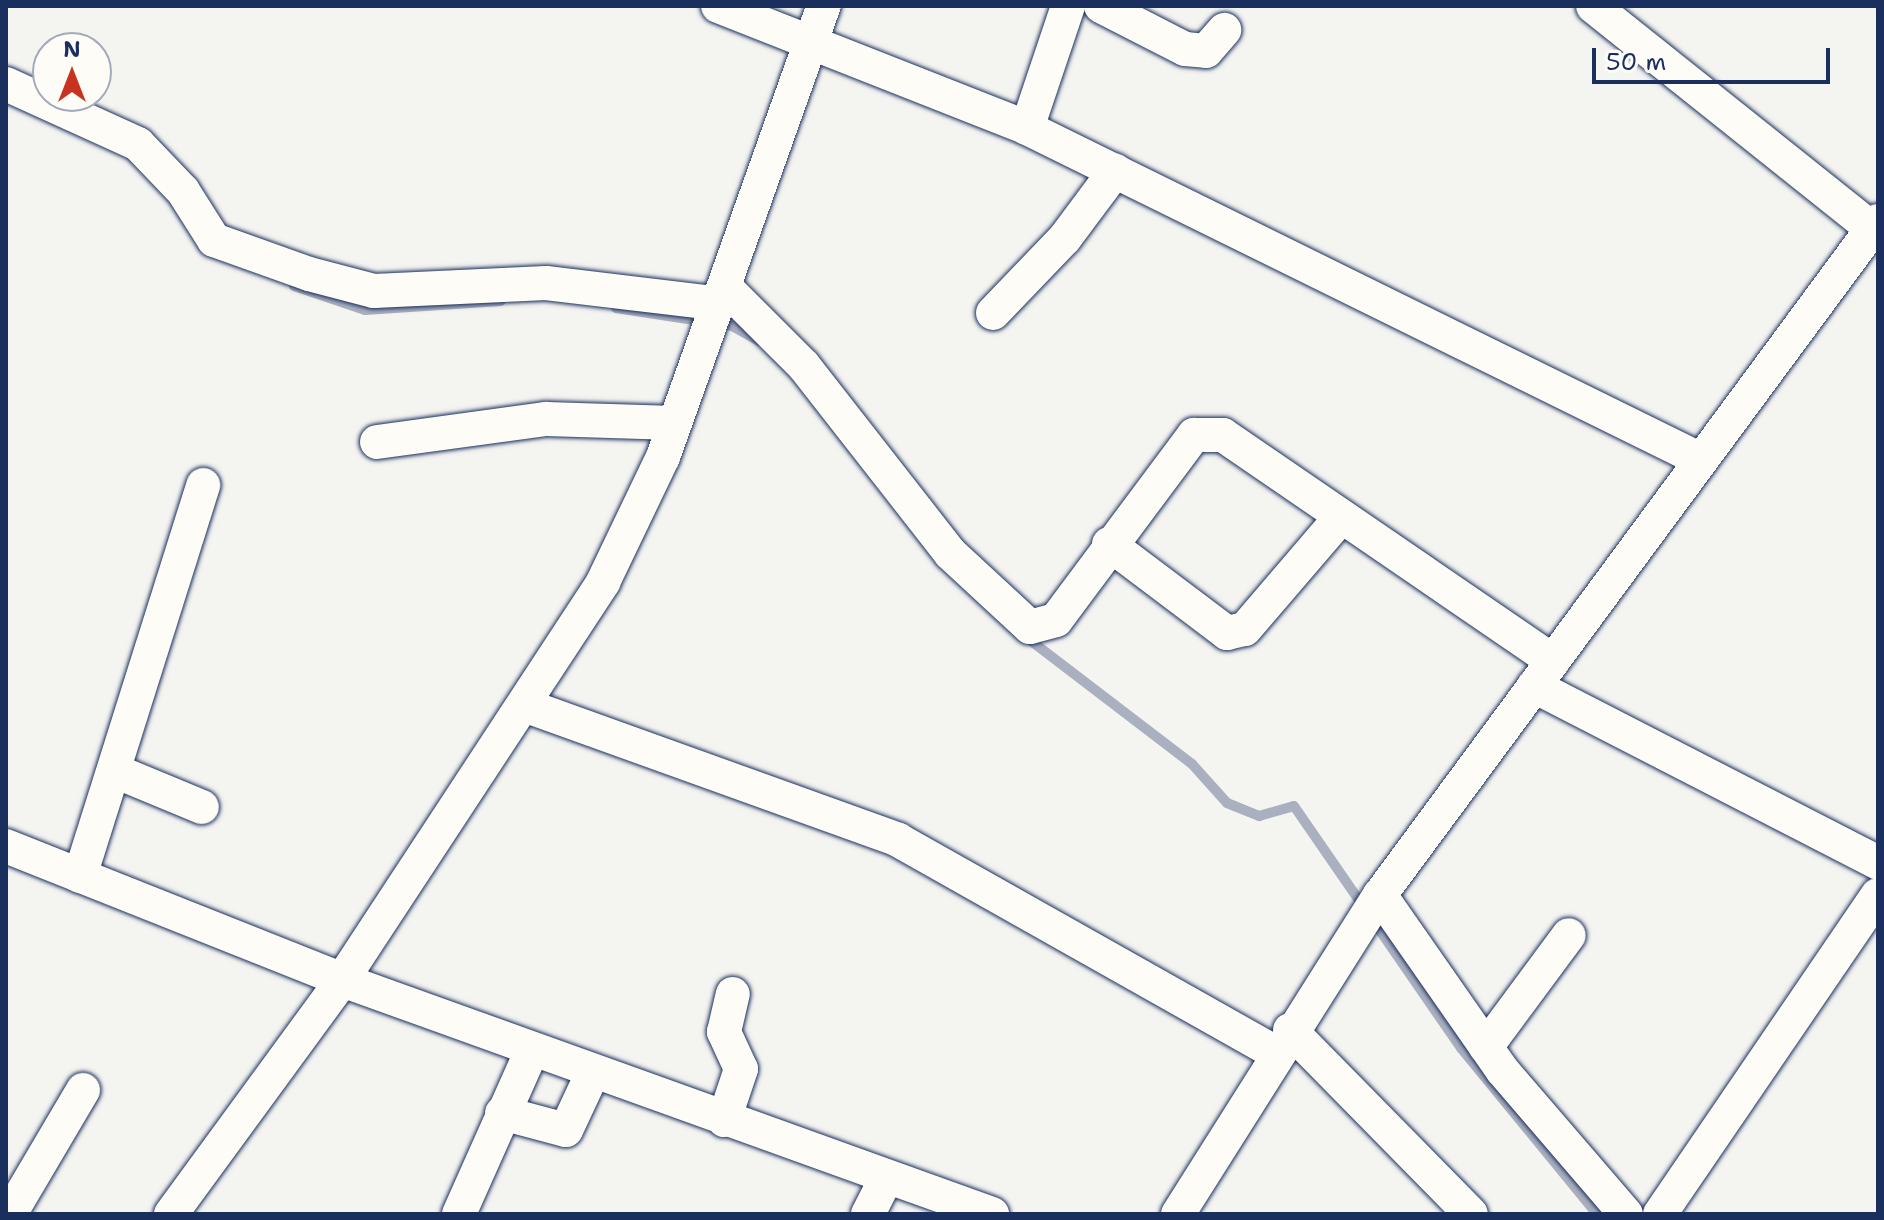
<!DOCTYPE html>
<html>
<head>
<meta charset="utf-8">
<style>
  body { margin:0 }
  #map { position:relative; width:1884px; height:1220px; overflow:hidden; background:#f4f4f1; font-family:"Shantell Sans",sans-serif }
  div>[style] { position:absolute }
  .stream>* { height:10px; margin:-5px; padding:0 5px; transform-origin:5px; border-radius:5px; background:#aab0bf }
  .roads { filter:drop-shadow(0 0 2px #1b2f5e) drop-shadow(0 0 2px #1b2f5e) }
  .minor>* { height:34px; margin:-17px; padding:0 17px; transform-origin:17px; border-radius:17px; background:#fdfcf7 }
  span { translate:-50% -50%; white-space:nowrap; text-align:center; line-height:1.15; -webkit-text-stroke:6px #fdfcf7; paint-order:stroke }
  .frame { position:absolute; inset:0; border:8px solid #1b2f5e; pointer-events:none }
  .north { position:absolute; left:32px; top:32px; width:80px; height:80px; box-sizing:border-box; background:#fdfcf7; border:2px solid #a3aaba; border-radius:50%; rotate:0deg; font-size:22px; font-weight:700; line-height:32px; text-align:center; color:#1b2f5e }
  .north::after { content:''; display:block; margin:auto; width:28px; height:36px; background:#c8321e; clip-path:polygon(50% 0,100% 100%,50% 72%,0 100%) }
  .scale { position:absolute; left:1592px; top:48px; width:238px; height:36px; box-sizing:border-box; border:4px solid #1b2f5e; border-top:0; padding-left:10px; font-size:24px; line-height:28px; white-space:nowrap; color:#1b2f5e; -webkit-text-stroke:6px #fdfcf7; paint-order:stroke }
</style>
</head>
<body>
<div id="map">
  <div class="stream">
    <div style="left:294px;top:286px;width:75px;rotate:18.7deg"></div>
    <div style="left:365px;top:310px;width:136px;rotate:-3.8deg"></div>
    <div style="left:616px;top:308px;width:117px;rotate:8.8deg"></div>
    <div style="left:732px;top:326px;width:31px;rotate:29deg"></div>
    <div style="left:1022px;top:634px;width:214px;rotate:37.4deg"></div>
    <div style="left:1192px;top:764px;width:52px;rotate:48.1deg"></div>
    <div style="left:1227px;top:803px;width:35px;rotate:22deg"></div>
    <div style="left:1259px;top:816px;width:36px;rotate:-16deg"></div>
    <div style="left:1294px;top:806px;width:294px;rotate:55.4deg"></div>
    <div style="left:1461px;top:1048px;width:215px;rotate:50.7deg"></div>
  </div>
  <div class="roads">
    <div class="minor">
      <div style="left:718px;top:6px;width:332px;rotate:21.5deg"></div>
      <div style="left:1027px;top:128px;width:747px;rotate:26.22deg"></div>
      <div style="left:1101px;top:6px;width:94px;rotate:27.1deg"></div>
      <div style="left:1185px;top:49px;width:21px;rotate:5deg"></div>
      <div style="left:1206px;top:51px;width:28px;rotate:-49deg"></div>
      <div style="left:1593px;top:6px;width:357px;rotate:38.6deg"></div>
      <div style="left:6px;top:84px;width:145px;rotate:24.4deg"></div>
      <div style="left:138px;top:144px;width:65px;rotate:46.2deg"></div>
      <div style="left:183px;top:191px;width:58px;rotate:57.7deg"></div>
      <div style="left:214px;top:240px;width:101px;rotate:19.7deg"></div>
      <div style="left:309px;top:274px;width:67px;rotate:14.7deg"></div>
      <div style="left:374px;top:291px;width:172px;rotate:-2.7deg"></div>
      <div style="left:546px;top:283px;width:176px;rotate:6.8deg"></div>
      <div style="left:1027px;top:128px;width:129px;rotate:-71.4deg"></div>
      <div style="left:726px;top:288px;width:110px;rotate:45deg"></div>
      <div style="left:804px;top:366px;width:237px;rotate:52deg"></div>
      <div style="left:950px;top:553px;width:109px;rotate:42.8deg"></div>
      <div style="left:1030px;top:627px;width:27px;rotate:-15deg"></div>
      <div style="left:1056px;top:620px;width:231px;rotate:-53.3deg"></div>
      <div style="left:1194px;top:435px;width:29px"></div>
      <div style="left:1223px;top:435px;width:400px;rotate:34.4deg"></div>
      <div style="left:993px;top:313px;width:104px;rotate:-46.2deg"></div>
      <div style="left:1065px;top:238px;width:84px;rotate:-53.3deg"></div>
      <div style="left:377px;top:442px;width:171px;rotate:-7.8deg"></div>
      <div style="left:546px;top:419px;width:129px;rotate:1.8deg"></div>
      <div style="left:1109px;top:544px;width:148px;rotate:37deg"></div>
      <div style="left:1227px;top:633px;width:18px;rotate:-13deg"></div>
      <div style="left:1245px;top:629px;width:148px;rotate:-49.4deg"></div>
      <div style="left:1534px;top:686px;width:387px;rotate:27.2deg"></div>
      <div style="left:524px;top:705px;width:398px;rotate:19.8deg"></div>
      <div style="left:898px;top:840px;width:433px;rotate:29.4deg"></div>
      <div style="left:115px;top:771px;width:94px;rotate:22.5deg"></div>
      <div style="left:6px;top:846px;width:362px;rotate:21.7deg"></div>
      <div style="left:342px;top:980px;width:691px;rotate:19.8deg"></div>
      <div style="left:80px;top:876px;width:410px;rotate:-72.5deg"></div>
      <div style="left:1380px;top:895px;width:213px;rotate:55.1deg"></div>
      <div style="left:1502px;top:1070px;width:190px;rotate:49.3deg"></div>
      <div style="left:1290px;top:1030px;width:258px;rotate:45.5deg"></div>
      <div style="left:1486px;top:1047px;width:139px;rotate:-53.5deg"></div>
      <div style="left:502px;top:1113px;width:66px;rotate:14.9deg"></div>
      <div style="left:566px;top:1130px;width:64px;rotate:-65deg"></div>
      <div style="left:724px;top:1120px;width:54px;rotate:-71.6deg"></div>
      <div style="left:741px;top:1069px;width:41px;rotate:-114.7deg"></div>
      <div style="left:724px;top:1032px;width:39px;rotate:-77deg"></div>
      <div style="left:10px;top:1214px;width:144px;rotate:-59.5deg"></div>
      <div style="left:171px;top:1214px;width:290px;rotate:-53.8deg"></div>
      <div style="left:342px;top:980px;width:476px;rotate:-56.7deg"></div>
      <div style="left:603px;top:582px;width:139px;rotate:-64.4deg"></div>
      <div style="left:663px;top:457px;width:479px;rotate:-70.4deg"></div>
      <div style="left:459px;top:1214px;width:180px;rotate:-66deg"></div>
      <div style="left:868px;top:1214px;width:38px;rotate:-63deg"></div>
      <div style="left:1178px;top:1214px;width:378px;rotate:-57.7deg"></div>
      <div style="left:1380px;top:895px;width:838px;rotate:-53.54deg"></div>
      <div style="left:1660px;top:1214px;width:386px;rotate:-55.7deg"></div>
    </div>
  </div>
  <div class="frame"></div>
  <div class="north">N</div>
  <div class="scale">50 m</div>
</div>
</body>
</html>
